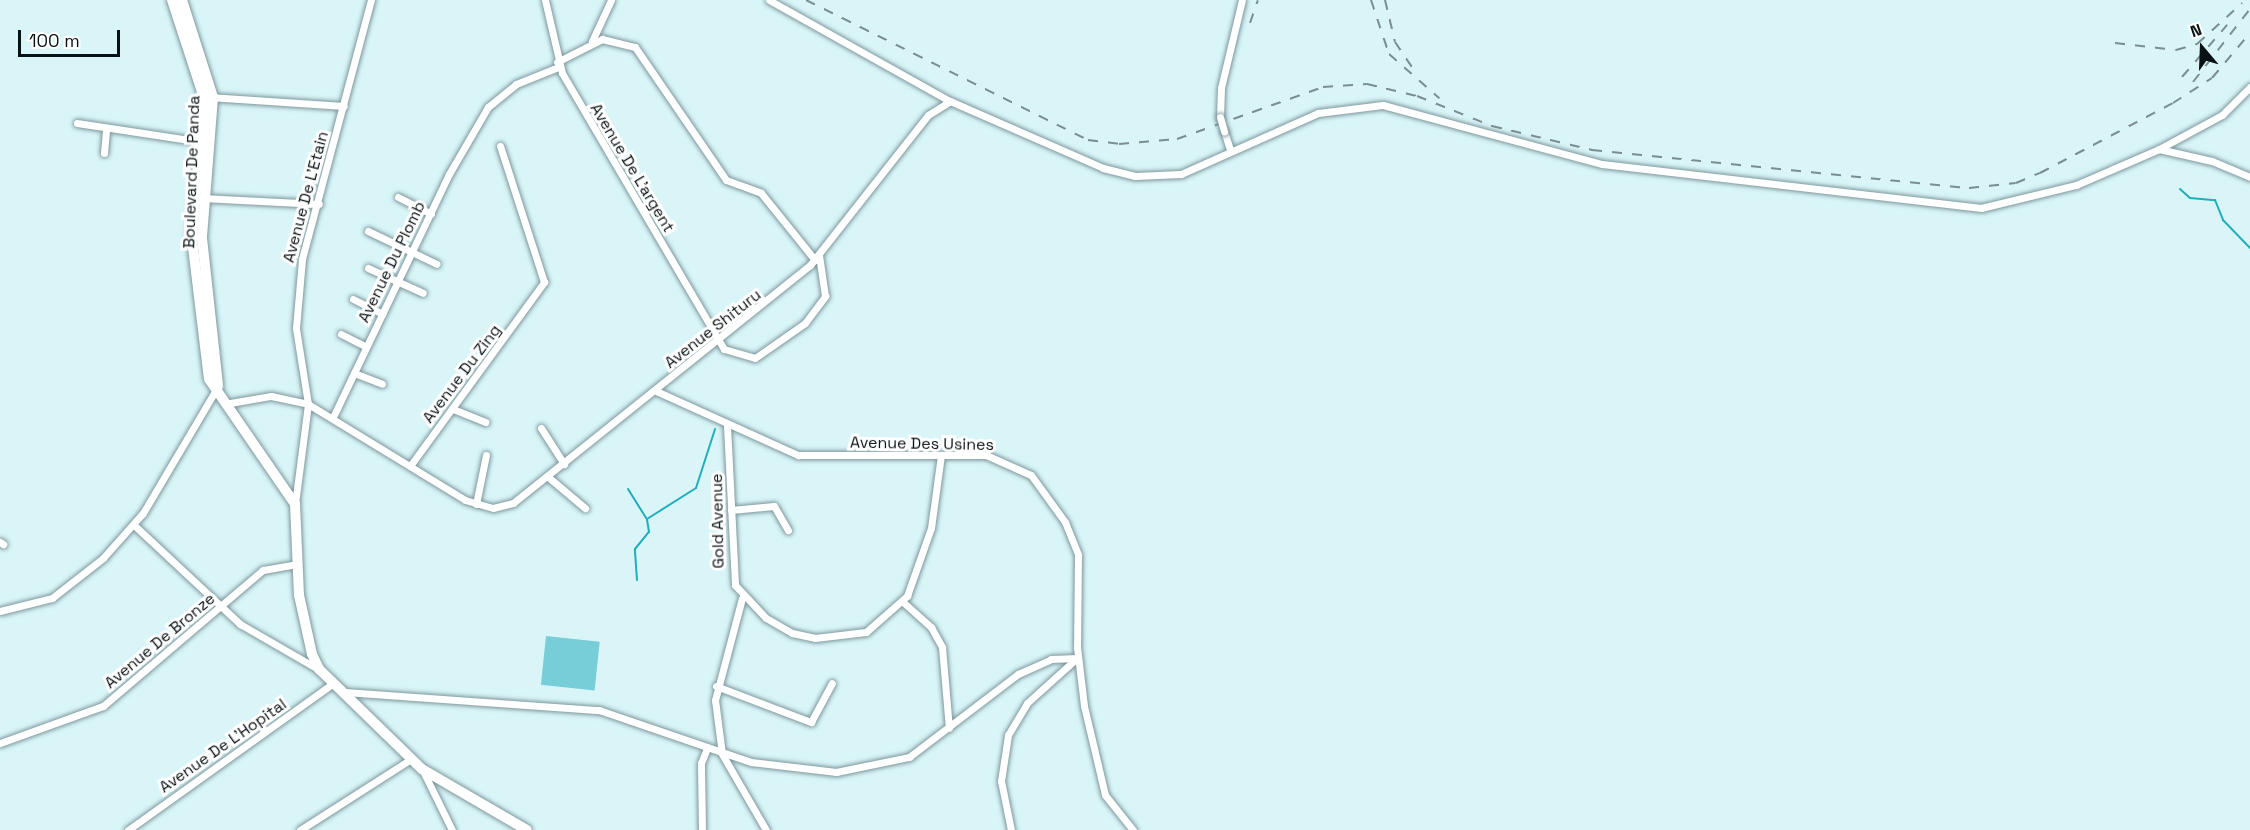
<!DOCTYPE html>
<html>
<head>
<meta charset="utf-8">
<style>
  body { margin:0 }
  #map { position:relative; width:2250px; height:830px; overflow:hidden; background:#d9f5f8; font-family:"Space Grotesk",sans-serif }
  div>[style] { position:absolute }
  .green>* { inset:0; background:#77ced9; transform-origin:0 0 }
  .stream>* { height:2px; margin:-1px; padding:0 1px; transform-origin:1px; border-radius:1px; background:#20aebd }
  .roads { filter:drop-shadow(0 0 2px #7e989c) drop-shadow(0 0 2px #7e989c) }
  .street>* { height:7px; margin:-3.5px; padding:0 3.5px; transform-origin:3.5px; border-radius:3.5px; background:#fff }
  .secondary>* { height:10px; margin:-5px; padding:0 5px; transform-origin:5px; border-radius:5px; background:#fff }
  .rail>* { height:2px; margin-top:-1px; transform-origin:0; background:repeating-linear-gradient(90deg,#7a8d90 0 10px,transparent 0 20px) }
  .bridges { filter:drop-shadow(0 0 2px #7e989c) drop-shadow(0 0 2px #7e989c) }
  .street-bridge>* { height:7px; margin:-3.5px; padding:0 3.5px; transform-origin:3.5px; border-radius:3.5px; background:#fff }
  span { translate:-50% -50%; white-space:nowrap; text-align:center; line-height:1.15; -webkit-text-stroke:6px #fff; paint-order:stroke }
  .street-label { font-size:16px; color:#081113 }
  .north { position:absolute; left:2172px; top:18px; width:60px; height:60px; -webkit-text-stroke:4px #fff; paint-order:stroke; rotate:341deg; font-size:16px; font-weight:700; line-height:24px; text-align:center; color:#081113 }
  .north::after { content:''; display:block; margin:auto; width:21px; height:27px; background:#081113; clip-path:polygon(50% 0,100% 100%,50% 72%,0 100%) }
  .scale { position:absolute; left:18px; top:30px; width:102px; height:27px; box-sizing:border-box; border:3px solid #081113; border-top:0; padding-left:8px; font-size:18px; line-height:21px; white-space:nowrap; color:#081113; -webkit-text-stroke:4px #fff; paint-order:stroke }
</style>
</head>
<body>
<div id="map">
  <div class="green">
    <div style="left:546px;top:636px;width:54px;height:49px;rotate:6deg"></div>
  </div>
  <div class="stream">
    <div style="left:2180px;top:189px;width:13px;rotate:42deg"></div>
    <div style="left:2190px;top:198px;width:25px;rotate:5deg"></div>
    <div style="left:2215px;top:200px;width:22px;rotate:68deg"></div>
    <div style="left:2223px;top:220px;width:39px;rotate:46deg"></div>
    <div style="left:628px;top:489px;width:36px;rotate:58deg"></div>
    <div style="left:637px;top:580px;width:31px;rotate:-94deg"></div>
    <div style="left:635px;top:549px;width:22px;rotate:-51deg"></div>
    <div style="left:649px;top:532px;width:13px;rotate:-99deg"></div>
    <div style="left:647px;top:519px;width:58px;rotate:-32.3deg"></div>
    <div style="left:696px;top:488px;width:62px;rotate:-72.1deg"></div>
  </div>
  <div class="roads">
    <div class="street">
      <div style="left:545px;top:0;width:75px;rotate:76.9deg"></div>
      <div style="left:562px;top:73px;width:320px;rotate:59.6deg"></div>
      <div style="left:724px;top:349px;width:32px;rotate:16deg"></div>
      <div style="left:755px;top:358px;width:61px;rotate:-35deg"></div>
      <div style="left:805px;top:323px;width:34px;rotate:-53deg"></div>
      <div style="left:825px;top:296px;width:41px;rotate:-98.3deg"></div>
      <div style="left:769px;top:0;width:207px;rotate:29.2deg"></div>
      <div style="left:592px;top:41px;width:45px;rotate:-65.1deg"></div>
      <div style="left:557px;top:62px;width:51px;rotate:-27.1deg"></div>
      <div style="left:602px;top:39px;width:34px;rotate:14deg"></div>
      <div style="left:635px;top:47px;width:161px;rotate:55.6deg"></div>
      <div style="left:726px;top:180px;width:37px;rotate:20deg"></div>
      <div style="left:761px;top:193px;width:86px;rotate:51.1deg"></div>
      <div style="left:209px;top:97px;width:135px;rotate:3.8deg"></div>
      <div style="left:1220px;top:117px;width:29px;rotate:-88deg"></div>
      <div style="left:1221px;top:88px;width:90px;rotate:-76.6deg"></div>
      <div style="left:77px;top:123px;width:127px;rotate:8.6deg"></div>
      <div style="left:1224px;top:131px;width:19px;rotate:72deg"></div>
      <div style="left:2159px;top:149px;width:54px;rotate:12.8deg"></div>
      <div style="left:2212px;top:161px;width:41px;rotate:22.8deg"></div>
      <div style="left:104px;top:153px;width:24px;rotate:-85deg"></div>
      <div style="left:398px;top:197px;width:37px;rotate:27deg"></div>
      <div style="left:202px;top:198px;width:117px;rotate:2.9deg"></div>
      <div style="left:368px;top:231px;width:76px;rotate:25.6deg"></div>
      <div style="left:368px;top:268px;width:60px;rotate:24.4deg"></div>
      <div style="left:353px;top:299px;width:33px;rotate:27deg"></div>
      <div style="left:341px;top:334px;width:28px;rotate:27deg"></div>
      <div style="left:354px;top:373px;width:30px;rotate:21deg"></div>
      <div style="left:656px;top:391px;width:156px;rotate:24.3deg"></div>
      <div style="left:798px;top:455px;width:188px"></div>
      <div style="left:986px;top:455px;width:49px;rotate:24deg"></div>
      <div style="left:1031px;top:475px;width:58px;rotate:54.1deg"></div>
      <div style="left:1065px;top:522px;width:35px;rotate:68deg"></div>
      <div style="left:1078px;top:555px;width:92px;rotate:90.6deg"></div>
      <div style="left:1077px;top:647px;width:59px;rotate:83.2deg"></div>
      <div style="left:1084px;top:706px;width:91px;rotate:76.7deg"></div>
      <div style="left:1105px;top:795px;width:45px;rotate:51.3deg"></div>
      <div style="left:230px;top:403px;width:42px;rotate:-9.7deg"></div>
      <div style="left:271px;top:396px;width:38px;rotate:12deg"></div>
      <div style="left:308px;top:404px;width:184px;rotate:31.4deg"></div>
      <div style="left:465px;top:500px;width:29px;rotate:16deg"></div>
      <div style="left:493px;top:508px;width:21px;rotate:-14deg"></div>
      <div style="left:513px;top:503px;width:381px;rotate:-38.7deg"></div>
      <div style="left:810px;top:265px;width:191px;rotate:-51.8deg"></div>
      <div style="left:928px;top:115px;width:26px;rotate:-32deg"></div>
      <div style="left:950px;top:101px;width:167px;rotate:23.6deg"></div>
      <div style="left:1103px;top:168px;width:33px;rotate:14deg"></div>
      <div style="left:1135px;top:176px;width:46px;rotate:-2.5deg"></div>
      <div style="left:1181px;top:174px;width:150px;rotate:-24deg"></div>
      <div style="left:1318px;top:113px;width:65px;rotate:-7deg"></div>
      <div style="left:1383px;top:105px;width:227px;rotate:15.1deg"></div>
      <div style="left:1602px;top:164px;width:382px;rotate:6.6deg"></div>
      <div style="left:1981px;top:208px;width:98px;rotate:-13.6deg"></div>
      <div style="left:2076px;top:185px;width:90px;rotate:-23.4deg"></div>
      <div style="left:2159px;top:149px;width:72px;rotate:-28.4deg"></div>
      <div style="left:2222px;top:115px;width:40px;rotate:-45deg"></div>
      <div style="left:453px;top:409px;width:35px;rotate:22deg"></div>
      <div style="left:334px;top:415px;width:267px;rotate:-64.5deg"></div>
      <div style="left:449px;top:174px;width:78px;rotate:-59.8deg"></div>
      <div style="left:488px;top:107px;width:36px;rotate:-39deg"></div>
      <div style="left:516px;top:84px;width:45px;rotate:-22deg"></div>
      <div style="left:727px;top:426px;width:159px;rotate:87.1deg"></div>
      <div style="left:735px;top:585px;width:45px;rotate:46.8deg"></div>
      <div style="left:766px;top:618px;width:30px;rotate:30deg"></div>
      <div style="left:792px;top:633px;width:24px;rotate:12deg"></div>
      <div style="left:815px;top:638px;width:51px;rotate:-6.7deg"></div>
      <div style="left:866px;top:632px;width:55px;rotate:-41.3deg"></div>
      <div style="left:907px;top:596px;width:72px;rotate:-70.6deg"></div>
      <div style="left:931px;top:528px;width:74px;rotate:-82.2deg"></div>
      <div style="left:541px;top:428px;width:43px;rotate:57.4deg"></div>
      <div style="left:410px;top:466px;width:228px;rotate:-53.9deg"></div>
      <div style="left:544px;top:282px;width:143px;rotate:-107.9deg"></div>
      <div style="left:547px;top:476px;width:50px;rotate:40.1deg"></div>
      <div style="left:295px;top:504px;width:101px;rotate:-82.6deg"></div>
      <div style="left:308px;top:404px;width:77px;rotate:-99deg"></div>
      <div style="left:296px;top:328px;width:69px;rotate:-85deg"></div>
      <div style="left:302px;top:259px;width:268px;rotate:-75.1deg"></div>
      <div style="left:476px;top:504px;width:50px;rotate:-78.5deg"></div>
      <div style="left:731px;top:510px;width:43px;rotate:-5.3deg"></div>
      <div style="left:774px;top:506px;width:28px;rotate:60deg"></div>
      <div style="left:135px;top:526px;width:144px;rotate:43deg"></div>
      <div style="left:240px;top:624px;width:90px;rotate:30deg"></div>
      <div style="left:0;top:542px;width:4px;rotate:34deg"></div>
      <div style="left:742px;top:598px;width:106px;rotate:104.8deg"></div>
      <div style="left:715px;top:700px;width:54px;rotate:82.6deg"></div>
      <div style="left:722px;top:754px;width:88px;rotate:59.9deg"></div>
      <div style="left:903px;top:602px;width:38px;rotate:42deg"></div>
      <div style="left:931px;top:627px;width:23px;rotate:61deg"></div>
      <div style="left:942px;top:647px;width:81px;rotate:85.1deg"></div>
      <div style="left:0;top:611px;width:54px;rotate:-14deg"></div>
      <div style="left:52px;top:598px;width:65px;rotate:-38.1deg"></div>
      <div style="left:103px;top:558px;width:60px;rotate:-48.4deg"></div>
      <div style="left:143px;top:513px;width:145px;rotate:-59.4deg"></div>
      <div style="left:716px;top:686px;width:102px;rotate:20.8deg"></div>
      <div style="left:811px;top:722px;width:44px;rotate:-61.7deg"></div>
      <div style="left:345px;top:692px;width:255px;rotate:4.1deg"></div>
      <div style="left:599px;top:710px;width:161px;rotate:18.9deg"></div>
      <div style="left:751px;top:762px;width:86px;rotate:6.7deg"></div>
      <div style="left:836px;top:772px;width:75px;rotate:-11.6deg"></div>
      <div style="left:909px;top:757px;width:137px;rotate:-37.3deg"></div>
      <div style="left:1018px;top:674px;width:36px;rotate:-24deg"></div>
      <div style="left:1051px;top:659px;width:26px;rotate:-2deg"></div>
      <div style="left:0;top:743px;width:109px;rotate:-19.8deg"></div>
      <div style="left:103px;top:706px;width:210px;rotate:-40.4deg"></div>
      <div style="left:263px;top:570px;width:34px;rotate:-10deg"></div>
      <div style="left:423px;top:771px;width:66px;rotate:63.8deg"></div>
      <div style="left:128px;top:830px;width:252px;rotate:-35.6deg"></div>
      <div style="left:300px;top:830px;width:132px;rotate:-32.6deg"></div>
      <div style="left:702px;top:830px;width:67px;rotate:-90.9deg"></div>
      <div style="left:701px;top:763px;width:16px;rotate:-68deg"></div>
      <div style="left:1011px;top:830px;width:50px;rotate:-101.5deg"></div>
      <div style="left:1001px;top:781px;width:47px;rotate:-81.3deg"></div>
      <div style="left:1008px;top:735px;width:37px;rotate:-59deg"></div>
      <div style="left:1027px;top:703px;width:67px;rotate:-42deg"></div>
    </div>
    <div class="secondary">
      <div style="left:172px;top:0;width:103px;rotate:71.9deg"></div>
      <div style="left:204px;top:98px;width:142px;rotate:94.9deg"></div>
      <div style="left:192px;top:239px;width:141px;rotate:83.1deg"></div>
      <div style="left:209px;top:379px;width:152px;rotate:55.5deg"></div>
      <div style="left:295px;top:504px;width:91px;rotate:87.5deg"></div>
      <div style="left:299px;top:595px;width:60px;rotate:77.6deg"></div>
      <div style="left:312px;top:654px;width:17px;rotate:65deg"></div>
      <div style="left:319px;top:669px;width:144px;rotate:44.2deg"></div>
      <div style="left:422px;top:769px;width:121px;rotate:30.2deg"></div>
      <div style="left:182px;top:0;width:102px;rotate:72.3deg"></div>
      <div style="left:213px;top:97px;width:141px;rotate:94.5deg"></div>
      <div style="left:202px;top:238px;width:149px;rotate:83.8deg"></div>
    </div>
  </div>
  <div class="rail">
    <div style="left:806px;top:0;width:315px;rotate:26.4deg"></div>
    <div style="left:1088px;top:140px;width:31px;rotate:7deg"></div>
    <div style="left:1119px;top:144px;width:58px;rotate:-4.9deg"></div>
    <div style="left:1177px;top:139px;width:155px;rotate:-19.6deg"></div>
    <div style="left:1323px;top:87px;width:44px;rotate:-3.9deg"></div>
    <div style="left:1367px;top:84px;width:51px;rotate:13.5deg"></div>
    <div style="left:1417px;top:96px;width:81px;rotate:21.8deg"></div>
    <div style="left:1492px;top:126px;width:103px;rotate:13.5deg"></div>
    <div style="left:1592px;top:150px;width:379px;rotate:5.8deg"></div>
    <div style="left:1969px;top:188px;width:47px;rotate:-6.1deg"></div>
    <div style="left:2016px;top:183px;width:26px;rotate:-23deg"></div>
    <div style="left:2040px;top:173px;width:150px;rotate:-27.8deg"></div>
    <div style="left:2173px;top:103px;width:46px;rotate:-32.7deg"></div>
    <div style="left:2212px;top:78px;width:59px;rotate:-49.8deg"></div>
    <div style="left:1371px;top:0;width:57px;rotate:71.6deg"></div>
    <div style="left:1389px;top:54px;width:67px;rotate:41.3deg"></div>
    <div style="left:1385px;top:0;width:43px;rotate:76.6deg"></div>
    <div style="left:1395px;top:42px;width:37px;rotate:56deg"></div>
    <div style="left:1250px;top:23px;width:24px;rotate:-71deg"></div>
    <div style="left:2115px;top:43px;width:61px;rotate:6.5deg"></div>
    <div style="left:2176px;top:50px;width:22px;rotate:-16deg"></div>
    <div style="left:2197px;top:44px;width:61px;rotate:-42.3deg"></div>
    <div style="left:2182px;top:77px;width:69px;rotate:-49.1deg"></div>
    <div style="left:2193px;top:82px;width:93px;rotate:-52deg"></div>
  </div>
  <div class="bridges">
    <div class="street-bridge">
      <div style="left:1220px;top:117px;width:15px;rotate:74deg"></div>
    </div>
  </div>
  <div class="street-label">
    <span style="left:632px;top:168px;rotate:59deg">Avenue De L'argent</span>
    <span style="left:192px;top:172px;rotate:-88deg">Boulevard De Panda</span>
    <span style="left:306px;top:197px;rotate:-75deg">Avenue De L'Etain</span>
    <span style="left:392px;top:262px;rotate:-64deg">Avenue Du Plomb</span>
    <span style="left:713px;top:329px;rotate:-38deg">Avenue Shituru</span>
    <span style="left:462px;top:374px;rotate:-53deg">Avenue Du Zing</span>
    <span style="left:922px;top:444px;rotate:1deg">Avenue Des Usines</span>
    <span style="left:718px;top:521px;rotate:-91deg">Gold Avenue</span>
    <span style="left:160px;top:641px;rotate:-40deg">Avenue De Bronze</span>
    <span style="left:223px;top:746px;rotate:-35deg">Avenue De L'Hopital</span>
  </div>
  <div class="north">N</div>
  <div class="scale">100 m</div>
</div>
</body>
</html>
